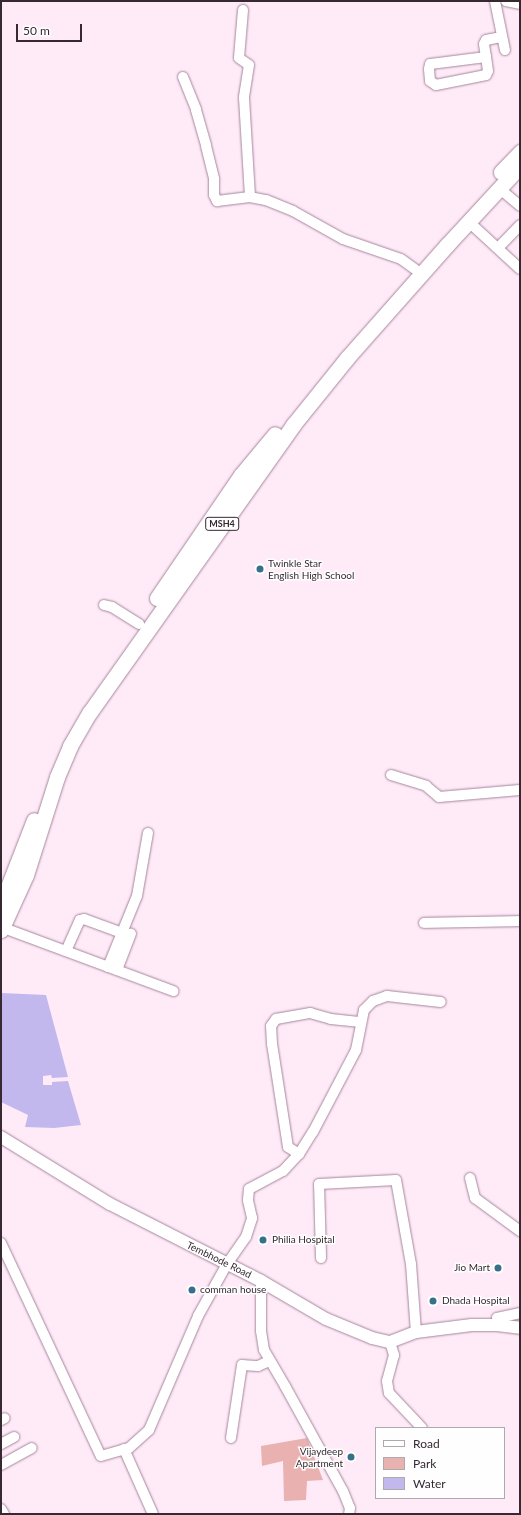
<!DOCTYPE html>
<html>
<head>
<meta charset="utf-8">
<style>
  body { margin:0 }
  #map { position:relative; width:521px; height:1515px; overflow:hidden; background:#ffeaf8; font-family:Lato,sans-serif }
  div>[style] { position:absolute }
  .green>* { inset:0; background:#e9b1b0 }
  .water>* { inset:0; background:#c2b8ee }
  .roads { filter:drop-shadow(0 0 1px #a5869c) drop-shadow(0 0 1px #a5869c) }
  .minor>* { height:10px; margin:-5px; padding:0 5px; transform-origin:5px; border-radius:5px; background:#fff }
  .tertiary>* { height:12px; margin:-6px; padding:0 6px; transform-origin:6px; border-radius:6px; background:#fff }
  .primary>* { height:15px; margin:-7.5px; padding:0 7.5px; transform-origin:7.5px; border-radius:7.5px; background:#fff }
  .dots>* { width:11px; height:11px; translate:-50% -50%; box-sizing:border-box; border:2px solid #fefefe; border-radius:50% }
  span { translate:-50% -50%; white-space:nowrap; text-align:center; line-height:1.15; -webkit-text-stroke:3px #fefefe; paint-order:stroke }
  .shield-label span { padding:1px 3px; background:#fefefe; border:1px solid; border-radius:3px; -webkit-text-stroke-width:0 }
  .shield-label { font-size:9px; color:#362932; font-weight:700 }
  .poi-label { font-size:10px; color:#362932 }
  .left { translate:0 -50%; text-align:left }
  .right { translate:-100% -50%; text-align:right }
  .street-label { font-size:10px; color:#362932 }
  .frame { position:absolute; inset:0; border:2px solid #362932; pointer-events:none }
  .legend { position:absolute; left:375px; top:1427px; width:130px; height:72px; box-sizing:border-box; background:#fefefe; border:1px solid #aea9ac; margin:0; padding:5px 7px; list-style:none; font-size:12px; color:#362932 }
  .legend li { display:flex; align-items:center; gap:8px; height:20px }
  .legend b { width:20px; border:1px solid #aea9ac }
  .scale { position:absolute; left:16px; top:24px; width:66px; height:18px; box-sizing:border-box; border:2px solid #362932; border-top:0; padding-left:5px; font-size:12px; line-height:14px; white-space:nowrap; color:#362932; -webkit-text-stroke:3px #fefefe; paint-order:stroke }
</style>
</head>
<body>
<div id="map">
  <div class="green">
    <div style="clip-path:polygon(307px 1438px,323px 1480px,307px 1481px,306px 1500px,284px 1501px,283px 1461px,262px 1466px,261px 1446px)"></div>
  </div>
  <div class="water">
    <div style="clip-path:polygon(1px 993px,46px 995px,68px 1077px,52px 1078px,51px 1075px,43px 1076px,43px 1085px,52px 1085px,52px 1082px,68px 1081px,81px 1125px,54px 1128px,25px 1127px,28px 1115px,1px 1102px)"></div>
  </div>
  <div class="roads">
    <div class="minor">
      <div style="left:495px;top:1px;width:50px;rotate:78.5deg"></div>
      <div style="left:506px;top:1px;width:14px;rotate:12deg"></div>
      <div style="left:243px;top:10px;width:48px;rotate:94.8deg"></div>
      <div style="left:239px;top:58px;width:12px;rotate:35deg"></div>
      <div style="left:249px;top:65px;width:33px;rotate:99deg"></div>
      <div style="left:244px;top:98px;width:99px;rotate:86.5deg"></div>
      <div style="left:486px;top:57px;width:56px;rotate:172.9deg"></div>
      <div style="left:430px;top:64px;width:5px;rotate:101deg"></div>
      <div style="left:429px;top:69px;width:12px;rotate:85deg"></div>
      <div style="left:430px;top:81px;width:7px;rotate:34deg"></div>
      <div style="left:436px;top:85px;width:51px;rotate:-11.3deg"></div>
      <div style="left:486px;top:75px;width:4px;rotate:-63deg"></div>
      <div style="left:488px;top:71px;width:14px;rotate:-98deg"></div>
      <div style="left:486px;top:57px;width:13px;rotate:-99deg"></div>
      <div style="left:484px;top:44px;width:4px;rotate:-63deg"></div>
      <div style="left:486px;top:40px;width:16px;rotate:-11deg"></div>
      <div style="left:183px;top:77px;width:35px;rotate:68deg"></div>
      <div style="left:196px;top:110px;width:37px;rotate:74deg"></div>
      <div style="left:206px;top:146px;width:34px;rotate:76deg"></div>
      <div style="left:214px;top:179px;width:16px;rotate:90deg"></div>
      <div style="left:214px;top:195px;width:7px;rotate:63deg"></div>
      <div style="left:217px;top:201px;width:33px;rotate:-7deg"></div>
      <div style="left:250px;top:197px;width:16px;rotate:11deg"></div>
      <div style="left:266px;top:200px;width:29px;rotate:22deg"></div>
      <div style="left:293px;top:211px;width:57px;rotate:29.2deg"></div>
      <div style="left:343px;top:239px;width:61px;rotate:19deg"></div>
      <div style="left:401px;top:259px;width:26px;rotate:36deg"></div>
      <div style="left:500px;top:189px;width:26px;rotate:40deg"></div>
      <div style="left:469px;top:222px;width:69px;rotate:42.7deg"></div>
      <div style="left:498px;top:248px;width:32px;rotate:-46deg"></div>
      <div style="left:104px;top:605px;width:8px;rotate:14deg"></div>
      <div style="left:112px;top:607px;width:32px;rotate:32deg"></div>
      <div style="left:391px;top:775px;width:37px;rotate:17deg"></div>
      <div style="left:426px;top:786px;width:17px;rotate:40deg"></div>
      <div style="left:439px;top:797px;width:81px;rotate:-4.9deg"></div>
      <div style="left:424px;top:923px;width:96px;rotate:-1.2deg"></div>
      <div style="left:1px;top:927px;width:184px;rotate:20.4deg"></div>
      <div style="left:66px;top:951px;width:34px;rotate:-66deg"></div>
      <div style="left:80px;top:920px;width:4px;rotate:-14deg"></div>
      <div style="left:84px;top:919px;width:40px;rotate:20.2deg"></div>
      <div style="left:108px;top:967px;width:77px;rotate:-67.8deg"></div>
      <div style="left:137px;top:896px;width:64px;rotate:-80.1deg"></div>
      <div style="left:117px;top:970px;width:39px;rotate:-69deg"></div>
      <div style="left:299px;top:1154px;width:13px;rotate:-148deg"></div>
      <div style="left:288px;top:1147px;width:104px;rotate:-98.8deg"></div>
      <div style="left:272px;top:1044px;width:18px;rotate:-93deg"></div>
      <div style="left:271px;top:1026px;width:9px;rotate:-54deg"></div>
      <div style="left:276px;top:1019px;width:35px;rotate:-10deg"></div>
      <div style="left:310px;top:1013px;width:22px;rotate:16deg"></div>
      <div style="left:331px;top:1019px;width:30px;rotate:6deg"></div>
      <div style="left:470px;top:1178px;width:21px;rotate:76deg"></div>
      <div style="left:475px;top:1198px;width:56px;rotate:36.3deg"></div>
      <div style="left:1px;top:1243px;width:235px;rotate:64.9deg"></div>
      <div style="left:101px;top:1456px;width:29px;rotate:-16deg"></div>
      <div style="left:129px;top:1448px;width:27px;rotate:-42deg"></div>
      <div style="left:149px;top:1430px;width:124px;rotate:-66.7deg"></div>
      <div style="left:198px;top:1316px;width:60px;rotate:-60.9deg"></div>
      <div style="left:227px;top:1264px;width:33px;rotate:-55deg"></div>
      <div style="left:246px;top:1237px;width:20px;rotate:-72deg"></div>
      <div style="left:252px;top:1218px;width:18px;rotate:-103deg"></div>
      <div style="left:248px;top:1200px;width:11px;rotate:-85deg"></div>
      <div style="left:249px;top:1189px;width:38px;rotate:-28deg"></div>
      <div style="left:283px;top:1171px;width:23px;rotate:-47deg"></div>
      <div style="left:299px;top:1154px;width:26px;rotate:-58deg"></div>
      <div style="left:313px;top:1132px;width:93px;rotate:-62.3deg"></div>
      <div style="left:356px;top:1050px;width:41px;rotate:-78.7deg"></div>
      <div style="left:364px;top:1010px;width:13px;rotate:-45deg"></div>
      <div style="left:373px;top:1001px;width:15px;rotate:-20deg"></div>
      <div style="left:387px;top:996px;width:54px;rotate:6.3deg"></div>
      <div style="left:321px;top:1258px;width:74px;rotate:-91.5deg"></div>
      <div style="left:319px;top:1184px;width:77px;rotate:-3deg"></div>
      <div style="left:396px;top:1180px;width:85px;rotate:79.9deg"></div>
      <div style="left:411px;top:1264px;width:68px;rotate:85.8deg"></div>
      <div style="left:261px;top:1281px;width:50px;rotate:90deg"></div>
      <div style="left:261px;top:1331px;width:19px;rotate:81deg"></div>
      <div style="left:264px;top:1350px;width:42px;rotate:59.7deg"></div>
      <div style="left:285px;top:1386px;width:120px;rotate:61.1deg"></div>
      <div style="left:343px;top:1491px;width:18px;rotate:68deg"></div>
      <div style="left:350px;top:1508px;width:6px;rotate:99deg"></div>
      <div style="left:497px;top:1325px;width:7px;rotate:-90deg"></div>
      <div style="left:497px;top:1318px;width:24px;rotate:-12deg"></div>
      <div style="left:390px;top:1342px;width:14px;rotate:73deg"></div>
      <div style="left:394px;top:1355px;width:27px;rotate:105deg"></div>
      <div style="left:387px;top:1381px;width:12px;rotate:81deg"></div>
      <div style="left:389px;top:1393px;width:48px;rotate:46.7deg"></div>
      <div style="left:1px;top:1420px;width:4px;rotate:-27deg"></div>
      <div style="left:231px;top:1438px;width:74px;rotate:-81.4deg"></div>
      <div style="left:242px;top:1365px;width:16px;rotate:4deg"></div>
      <div style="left:258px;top:1366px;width:12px;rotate:-24deg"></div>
      <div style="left:1px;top:1444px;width:15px;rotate:-28deg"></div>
      <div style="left:124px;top:1449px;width:71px;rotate:66deg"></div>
      <div style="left:1px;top:1465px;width:35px;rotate:-29deg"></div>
      <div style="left:1px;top:1509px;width:6px;rotate:59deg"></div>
    </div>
    <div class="tertiary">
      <div style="left:1px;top:1137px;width:128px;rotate:31.6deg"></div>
      <div style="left:110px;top:1204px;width:169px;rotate:27deg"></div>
      <div style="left:261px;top:1281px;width:75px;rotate:30.3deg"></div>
      <div style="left:326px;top:1319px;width:50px;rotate:22.4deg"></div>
      <div style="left:372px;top:1338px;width:18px;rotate:13deg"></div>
      <div style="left:390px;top:1342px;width:28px;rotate:-21deg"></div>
      <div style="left:416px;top:1332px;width:56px;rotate:-7.1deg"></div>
      <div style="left:472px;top:1325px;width:25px"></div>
      <div style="left:497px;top:1325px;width:23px;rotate:7deg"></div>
    </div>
    <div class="primary">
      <div style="left:501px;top:172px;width:28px;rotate:-46deg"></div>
      <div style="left:157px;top:598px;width:149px;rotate:-55.7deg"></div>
      <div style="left:241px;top:475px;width:53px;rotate:-50.3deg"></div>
      <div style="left:1px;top:905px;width:91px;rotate:-68.8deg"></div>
      <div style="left:1px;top:930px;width:60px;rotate:-65.6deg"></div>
      <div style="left:26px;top:875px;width:103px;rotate:-72.4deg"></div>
      <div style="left:57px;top:777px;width:34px;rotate:-67deg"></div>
      <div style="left:70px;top:746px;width:39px;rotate:-60deg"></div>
      <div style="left:90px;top:712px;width:352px;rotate:-54.7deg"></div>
      <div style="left:293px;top:425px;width:86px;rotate:-51.1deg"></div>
      <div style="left:347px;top:358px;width:151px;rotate:-48.5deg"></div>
      <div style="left:447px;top:245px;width:108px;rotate:-47.3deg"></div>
    </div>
  </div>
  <div class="dots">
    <div style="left:260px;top:569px;background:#367089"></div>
    <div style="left:263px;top:1240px;background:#367089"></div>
    <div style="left:498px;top:1268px;background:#367089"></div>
    <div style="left:192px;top:1290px;background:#367089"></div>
    <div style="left:433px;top:1301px;background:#367089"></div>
    <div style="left:351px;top:1457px;background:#367089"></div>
  </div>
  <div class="shield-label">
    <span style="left:222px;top:524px">MSH4</span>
  </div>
  <div class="poi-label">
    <span class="left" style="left:268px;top:569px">Twinkle Star<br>English High School</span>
    <span class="left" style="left:272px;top:1240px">Philia Hospital</span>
    <span class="right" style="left:490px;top:1268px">Jio Mart</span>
    <span class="left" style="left:200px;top:1290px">comman house</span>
    <span class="left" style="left:442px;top:1301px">Dhada Hospital</span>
    <span class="right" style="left:343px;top:1457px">Vijaydeep<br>Apartment</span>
  </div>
  <div class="street-label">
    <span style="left:219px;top:1260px;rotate:26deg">Tembhode Road</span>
  </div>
  <div class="frame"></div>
  <ul class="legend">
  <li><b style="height:5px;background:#fff"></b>Road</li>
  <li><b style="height:11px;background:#e9b1b0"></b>Park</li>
  <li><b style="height:11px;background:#c2b8ee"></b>Water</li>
  </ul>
  <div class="scale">50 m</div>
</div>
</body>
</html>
